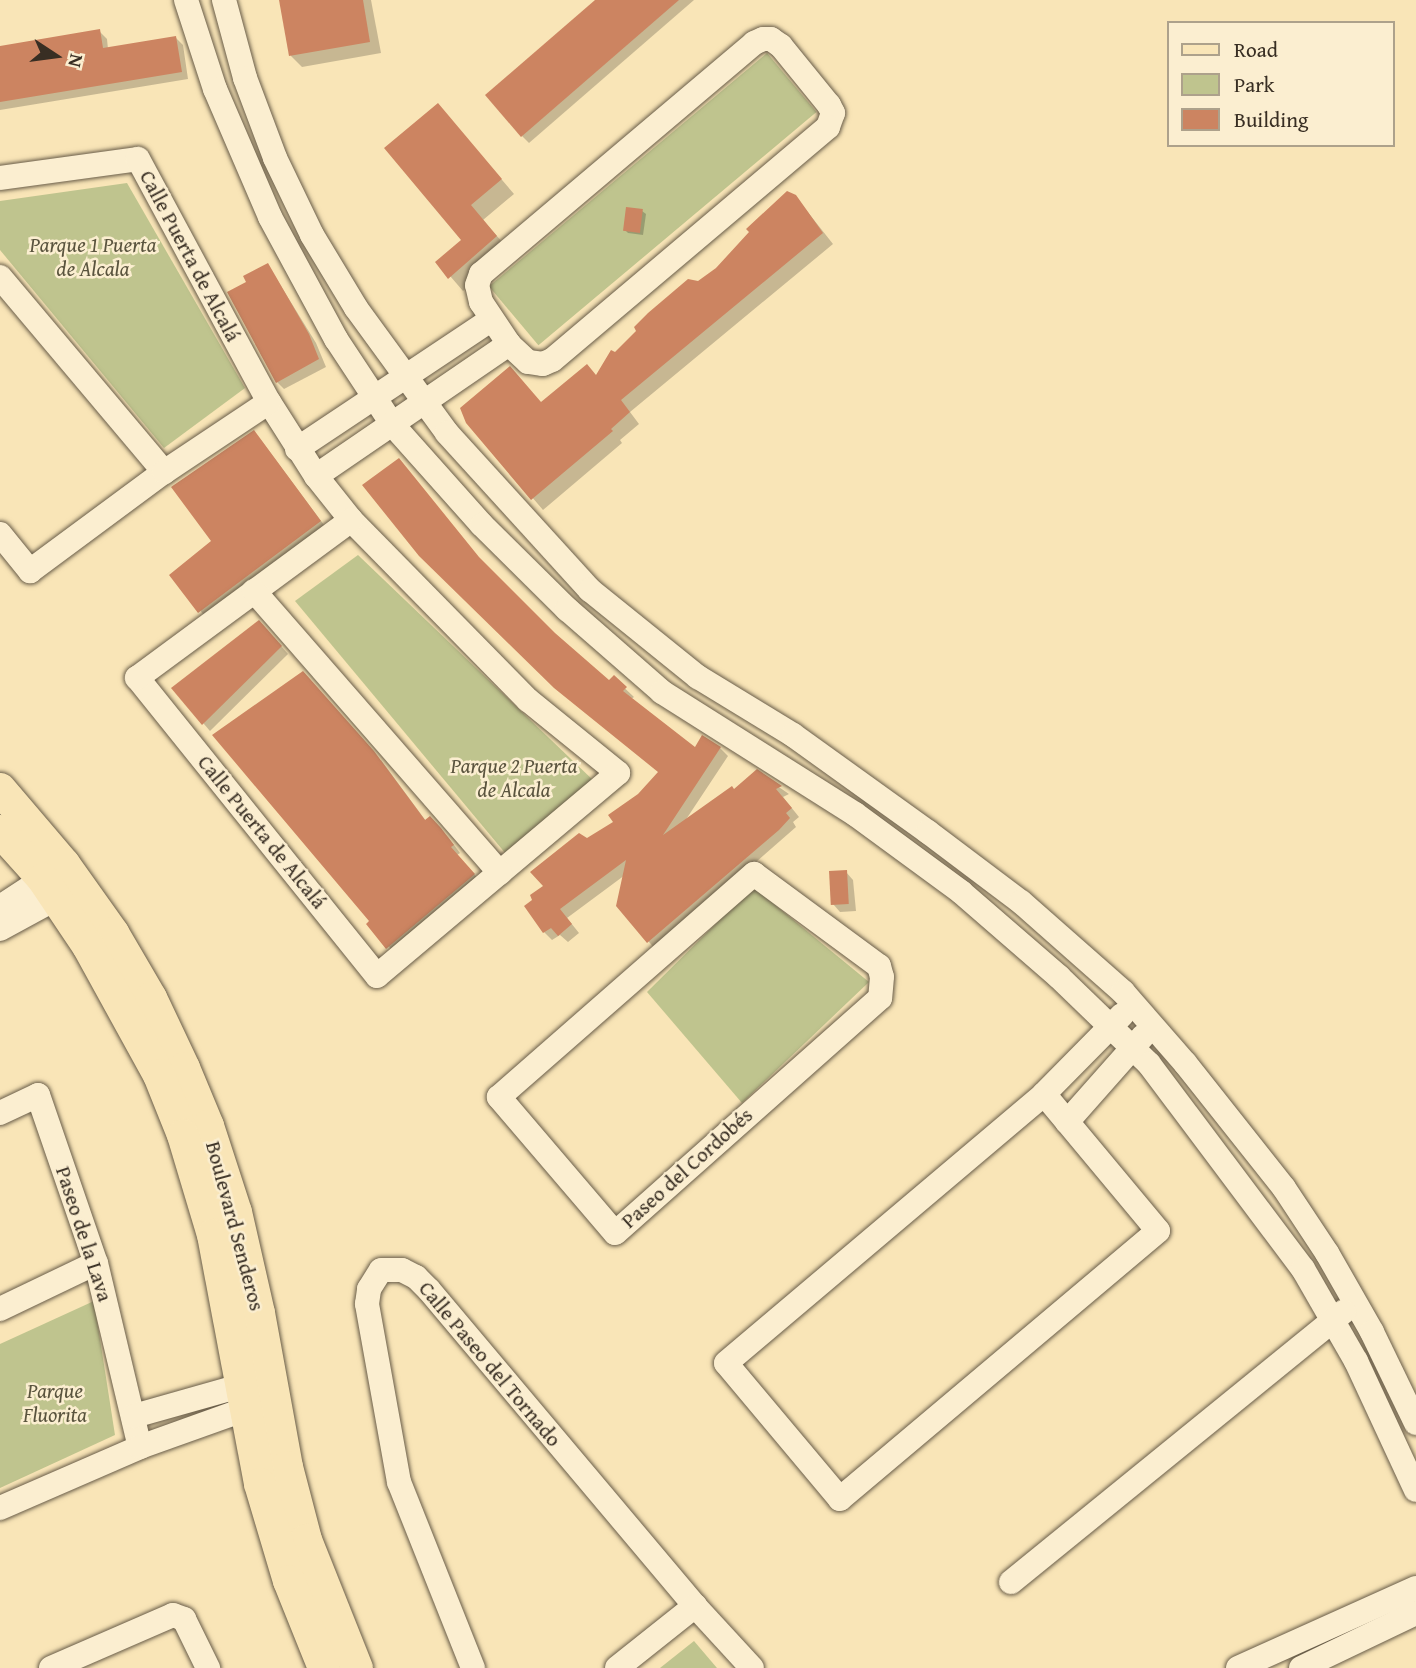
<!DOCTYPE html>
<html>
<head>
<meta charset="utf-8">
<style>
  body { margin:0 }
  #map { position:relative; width:1416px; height:1668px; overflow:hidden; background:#f9e5b7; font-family:"Gentium Book Plus",serif }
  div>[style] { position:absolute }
  .green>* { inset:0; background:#bfc48e; transform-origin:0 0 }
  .shadow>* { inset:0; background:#0003 }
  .building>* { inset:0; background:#cc8461; transform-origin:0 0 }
  .roads { filter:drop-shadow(0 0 2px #685c48) drop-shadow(0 0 2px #685c48) }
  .minor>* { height:24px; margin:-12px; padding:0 12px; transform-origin:12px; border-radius:12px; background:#fbeed0 }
  .major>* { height:32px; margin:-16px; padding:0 16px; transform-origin:16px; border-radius:16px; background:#f9e5b7 }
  span { translate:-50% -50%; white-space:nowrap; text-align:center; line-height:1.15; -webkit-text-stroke:5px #fbeed0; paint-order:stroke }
  .park-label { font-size:21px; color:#5a543e; font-style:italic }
  .street-label { font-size:21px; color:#382e23 }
  .legend { position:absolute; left:1167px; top:21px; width:228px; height:126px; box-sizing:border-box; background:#fbeed0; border:2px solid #ada18b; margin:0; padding:9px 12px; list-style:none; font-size:21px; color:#382e23 }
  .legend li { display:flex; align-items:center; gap:14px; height:35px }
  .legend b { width:35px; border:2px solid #ada18b }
  .north { position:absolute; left:21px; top:21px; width:70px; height:70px; -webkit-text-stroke:5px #fbeed0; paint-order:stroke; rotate:103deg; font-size:19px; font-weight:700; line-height:28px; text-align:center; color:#382e23 }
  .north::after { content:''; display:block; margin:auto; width:24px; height:32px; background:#382e23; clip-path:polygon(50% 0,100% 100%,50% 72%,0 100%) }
</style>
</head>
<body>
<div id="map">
  <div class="green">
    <div style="left:767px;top:53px;width:77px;height:363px;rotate:50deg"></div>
    <div style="clip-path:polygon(127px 183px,245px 388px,164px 448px,0 250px,0 201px)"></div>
    <div style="clip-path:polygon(358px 555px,595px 782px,506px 854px,295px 601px)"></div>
    <div style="clip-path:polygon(753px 887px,869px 982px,742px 1103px,647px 992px)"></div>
    <div style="clip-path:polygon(94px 1301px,115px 1435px,0 1488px,0 1344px)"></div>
    <div style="clip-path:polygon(694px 1641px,717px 1668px,660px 1668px)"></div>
  </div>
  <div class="shadow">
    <div style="clip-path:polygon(281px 0,371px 0,381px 53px,302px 67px,291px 56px)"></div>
    <div style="clip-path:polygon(597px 0,694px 0,529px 143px,522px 136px)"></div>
    <div style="clip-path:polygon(99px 31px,107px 39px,108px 49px,176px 38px,183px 45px,188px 79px,0 110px,0 48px)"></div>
    <div style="clip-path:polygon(438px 105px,514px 194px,483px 220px,510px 251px,463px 291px,438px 262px,464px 240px)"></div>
    <div style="clip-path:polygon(795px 196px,833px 244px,630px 412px,639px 424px,620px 440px,622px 443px,543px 510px,468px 422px,542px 404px,597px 377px,615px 354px,717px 269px)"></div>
    <div style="clip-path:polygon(642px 211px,646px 214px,643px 235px,628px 233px,625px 230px)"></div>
    <div style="clip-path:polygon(268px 265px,316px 343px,326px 367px,284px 389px,277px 382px,249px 283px)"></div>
    <div style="clip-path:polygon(261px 440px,327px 529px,207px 619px,172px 575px,214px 541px)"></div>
    <div style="clip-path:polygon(487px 567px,554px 635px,610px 683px,614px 678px,634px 697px,631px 699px,696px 749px,720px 748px,728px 756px,685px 821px,734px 791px,757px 772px,789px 794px,783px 797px,799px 817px,793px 822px,796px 827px,656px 950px,618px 906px,625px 875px,567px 918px,579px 933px,568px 942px,560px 935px,552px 940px,544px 932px,546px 886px,616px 822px,660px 772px)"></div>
    <div style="clip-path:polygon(266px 629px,288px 654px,210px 731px,173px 688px)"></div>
    <div style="clip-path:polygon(381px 760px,426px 821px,448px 837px,460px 853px,457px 855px,481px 882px,395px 955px,371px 921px)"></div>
    <div style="clip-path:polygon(846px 872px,853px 880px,856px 911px,840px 912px,833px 904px)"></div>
  </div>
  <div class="building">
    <div style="clip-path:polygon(279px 0,363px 0,370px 42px,289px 56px)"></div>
    <div style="clip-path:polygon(595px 0,679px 0,521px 137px,485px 95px)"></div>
    <div style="clip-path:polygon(100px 29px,103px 48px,176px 36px,182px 72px,0 102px,0 46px)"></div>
    <div style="clip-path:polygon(438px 103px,502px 179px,471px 205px,497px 236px,448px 279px,435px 262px,461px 240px,384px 148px)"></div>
    <div style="clip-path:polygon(787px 191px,796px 195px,823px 233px,621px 400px,630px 412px,611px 429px,613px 431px,531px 500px,466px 423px,460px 408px,510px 366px,541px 402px,587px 364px,596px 375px,611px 350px,615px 352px,636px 331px,634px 327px,648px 313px,688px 279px,698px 281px,716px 268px,749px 232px,746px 229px)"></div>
    <div style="left:626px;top:207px;width:17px;height:24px;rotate:7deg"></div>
    <div style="clip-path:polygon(268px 263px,309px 334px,319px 359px,276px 383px,227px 292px,246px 282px,243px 276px)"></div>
    <div style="clip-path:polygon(254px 430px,321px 521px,198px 613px,169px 575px,211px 541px,171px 487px)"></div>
    <div style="clip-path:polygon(399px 458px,479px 557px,555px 633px,609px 680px,614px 675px,627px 687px,623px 691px,695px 747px,702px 735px,721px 747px,663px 835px,732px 786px,734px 789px,757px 769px,782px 786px,776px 789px,792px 808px,786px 813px,790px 818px,779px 830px,647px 943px,616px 906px,626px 860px,560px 909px,572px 924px,558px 936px,551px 928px,543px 933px,524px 906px,532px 900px,530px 895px,543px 886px,530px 872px,579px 833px,587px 838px,613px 822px,608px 815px,638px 794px,658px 772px,554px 688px,419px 556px,362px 485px)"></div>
    <div style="clip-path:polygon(259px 620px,282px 646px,202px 725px,171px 688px)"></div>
    <div style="clip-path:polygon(303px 671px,374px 751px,425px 820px,430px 816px,441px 828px,454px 845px,451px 847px,475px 874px,386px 949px,366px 924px,369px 921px,212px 735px)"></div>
    <div style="left:847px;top:870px;width:34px;height:18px;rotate:87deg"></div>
  </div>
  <div class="roads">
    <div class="minor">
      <div style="left:186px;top:0;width:94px;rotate:72deg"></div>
      <div style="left:215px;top:89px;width:139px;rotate:66.7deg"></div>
      <div style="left:270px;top:217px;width:139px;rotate:61.6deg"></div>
      <div style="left:336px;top:339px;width:102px;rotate:56.6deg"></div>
      <div style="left:392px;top:424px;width:135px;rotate:48.3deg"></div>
      <div style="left:482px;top:525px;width:120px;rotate:44.7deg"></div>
      <div style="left:567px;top:609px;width:126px;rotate:41.1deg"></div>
      <div style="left:662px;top:692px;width:228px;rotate:32.3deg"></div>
      <div style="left:855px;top:814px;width:132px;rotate:36.3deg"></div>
      <div style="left:961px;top:892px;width:130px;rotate:40.9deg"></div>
      <div style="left:1059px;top:977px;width:125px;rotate:44deg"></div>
      <div style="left:1149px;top:1064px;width:256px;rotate:53.1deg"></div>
      <div style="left:1303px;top:1269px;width:106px;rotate:60.1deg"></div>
      <div style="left:1356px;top:1361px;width:142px;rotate:65.1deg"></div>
      <div style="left:224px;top:0;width:81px;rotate:74.9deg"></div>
      <div style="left:245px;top:78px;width:85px;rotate:69.4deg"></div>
      <div style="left:275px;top:158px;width:85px;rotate:64.3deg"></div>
      <div style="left:312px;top:235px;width:85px;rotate:58.9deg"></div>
      <div style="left:356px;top:308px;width:155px;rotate:53.9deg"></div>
      <div style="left:447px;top:433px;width:212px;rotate:47.7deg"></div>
      <div style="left:590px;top:590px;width:139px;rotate:38.9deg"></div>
      <div style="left:698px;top:677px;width:111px;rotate:31.4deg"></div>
      <div style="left:793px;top:735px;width:166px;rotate:35.7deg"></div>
      <div style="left:928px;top:832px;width:116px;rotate:37deg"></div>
      <div style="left:1021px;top:902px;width:136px;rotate:41.4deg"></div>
      <div style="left:1123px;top:992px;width:94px;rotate:48.9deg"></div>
      <div style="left:1185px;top:1063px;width:159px;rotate:51.6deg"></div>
      <div style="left:1284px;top:1188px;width:78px;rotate:56.5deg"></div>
      <div style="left:1327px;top:1253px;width:91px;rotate:60.3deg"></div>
      <div style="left:1372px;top:1332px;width:101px;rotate:64.2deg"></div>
      <div style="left:763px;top:39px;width:8px"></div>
      <div style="left:771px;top:39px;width:12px;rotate:35deg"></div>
      <div style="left:781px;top:46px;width:76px;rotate:50.9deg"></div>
      <div style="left:829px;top:105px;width:9px;rotate:63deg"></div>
      <div style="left:833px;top:113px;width:15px;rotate:110deg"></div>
      <div style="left:828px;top:127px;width:361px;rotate:139.8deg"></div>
      <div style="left:552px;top:360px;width:10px;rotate:156deg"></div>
      <div style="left:543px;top:364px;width:15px;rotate:-172deg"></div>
      <div style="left:528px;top:362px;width:26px;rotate:-137deg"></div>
      <div style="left:509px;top:344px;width:50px;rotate:-123.7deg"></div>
      <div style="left:481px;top:302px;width:17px;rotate:-103deg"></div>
      <div style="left:477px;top:285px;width:12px;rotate:-70deg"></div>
      <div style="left:481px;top:274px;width:358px;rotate:-40.2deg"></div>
      <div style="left:754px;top:43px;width:10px;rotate:-24deg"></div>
      <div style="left:0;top:178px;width:139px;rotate:-7.8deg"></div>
      <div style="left:138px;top:159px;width:276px;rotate:61.7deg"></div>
      <div style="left:269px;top:402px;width:88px;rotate:57.6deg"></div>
      <div style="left:316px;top:476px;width:56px;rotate:51.5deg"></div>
      <div style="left:351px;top:520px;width:252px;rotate:45.5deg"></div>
      <div style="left:528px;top:700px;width:116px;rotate:39deg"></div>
      <div style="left:618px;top:773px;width:315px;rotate:139.9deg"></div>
      <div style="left:377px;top:976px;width:383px;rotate:-128.8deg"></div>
      <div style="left:137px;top:678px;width:266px;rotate:-36.4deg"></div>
      <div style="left:0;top:277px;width:255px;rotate:49.9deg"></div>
      <div style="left:297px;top:449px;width:234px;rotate:-33.7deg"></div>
      <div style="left:316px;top:476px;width:234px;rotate:-34.4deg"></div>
      <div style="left:0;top:534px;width:48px;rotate:51deg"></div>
      <div style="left:30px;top:571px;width:167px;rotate:-36.5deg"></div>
      <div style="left:164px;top:472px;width:126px;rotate:-33.7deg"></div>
      <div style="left:254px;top:591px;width:374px;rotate:48.9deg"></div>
      <div style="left:754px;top:874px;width:155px;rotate:36.4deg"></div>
      <div style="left:879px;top:966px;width:11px;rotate:75deg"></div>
      <div style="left:882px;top:977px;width:21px;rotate:95deg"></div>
      <div style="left:880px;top:998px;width:354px;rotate:138.4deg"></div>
      <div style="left:615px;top:1233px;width:179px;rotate:-130.5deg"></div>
      <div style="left:499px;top:1097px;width:339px;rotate:-41.2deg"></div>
      <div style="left:0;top:907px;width:69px;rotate:-33.2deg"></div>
      <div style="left:0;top:929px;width:80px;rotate:-28.5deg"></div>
      <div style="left:1044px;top:1094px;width:178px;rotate:50.2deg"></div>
      <div style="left:1158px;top:1231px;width:416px;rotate:139.9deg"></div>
      <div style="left:840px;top:1499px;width:177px;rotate:-130deg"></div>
      <div style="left:726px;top:1363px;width:417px;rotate:-40.2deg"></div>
      <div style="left:1044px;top:1094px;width:111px;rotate:-45.4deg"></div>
      <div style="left:0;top:1113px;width:42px;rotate:-25.3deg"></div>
      <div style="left:38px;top:1095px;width:178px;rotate:71deg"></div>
      <div style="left:96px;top:1263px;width:189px;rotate:76.6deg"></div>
      <div style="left:1067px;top:1122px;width:115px;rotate:-48.5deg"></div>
      <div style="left:0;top:1309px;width:106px;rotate:-25.6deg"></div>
      <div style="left:134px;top:1416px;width:129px;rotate:-15.8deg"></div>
      <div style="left:0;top:1508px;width:153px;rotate:-23.5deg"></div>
      <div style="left:140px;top:1447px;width:127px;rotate:-19.7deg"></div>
      <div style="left:1011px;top:1582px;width:429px;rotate:-39.1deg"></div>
      <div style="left:51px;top:1668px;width:133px;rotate:-23.5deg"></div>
      <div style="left:173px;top:1615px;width:12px;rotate:20deg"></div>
      <div style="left:184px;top:1619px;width:55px;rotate:63.9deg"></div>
      <div style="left:473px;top:1668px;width:200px;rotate:-111.7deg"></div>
      <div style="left:399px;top:1482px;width:181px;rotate:-100.2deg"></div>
      <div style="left:367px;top:1304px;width:15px;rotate:-82deg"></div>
      <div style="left:369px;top:1289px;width:22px;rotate:-58deg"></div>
      <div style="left:381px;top:1270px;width:21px"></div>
      <div style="left:402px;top:1270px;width:16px;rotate:27deg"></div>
      <div style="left:416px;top:1277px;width:18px;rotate:45deg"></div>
      <div style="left:429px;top:1290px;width:413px;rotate:49.9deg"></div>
      <div style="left:695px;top:1606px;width:84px;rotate:47.4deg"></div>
      <div style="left:617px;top:1668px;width:100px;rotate:-38.5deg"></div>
      <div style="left:1238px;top:1668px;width:195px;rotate:-24.2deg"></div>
      <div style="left:1301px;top:1668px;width:127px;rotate:-25.6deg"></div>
    </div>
    <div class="major">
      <div style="left:0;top:789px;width:99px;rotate:49.5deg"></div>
      <div style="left:64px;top:864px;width:85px;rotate:54.6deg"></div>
      <div style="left:113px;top:933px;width:75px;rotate:59.7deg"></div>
      <div style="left:151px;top:998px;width:77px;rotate:64.8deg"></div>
      <div style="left:184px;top:1068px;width:63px;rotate:67.5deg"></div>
      <div style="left:208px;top:1126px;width:90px;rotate:72deg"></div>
      <div style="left:236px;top:1212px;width:104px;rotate:77.2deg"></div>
      <div style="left:259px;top:1313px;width:157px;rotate:79.7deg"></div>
      <div style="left:287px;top:1467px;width:75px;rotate:75.4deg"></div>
      <div style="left:306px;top:1540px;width:138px;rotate:68.3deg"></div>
      <div style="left:0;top:831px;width:64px;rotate:48.1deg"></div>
      <div style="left:43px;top:879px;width:81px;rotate:56.1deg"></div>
      <div style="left:88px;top:946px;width:147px;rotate:61.2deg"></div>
      <div style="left:159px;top:1075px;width:65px;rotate:68.2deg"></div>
      <div style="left:183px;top:1135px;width:104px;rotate:73.3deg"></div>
      <div style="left:213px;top:1235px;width:253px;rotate:79.3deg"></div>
      <div style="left:260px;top:1484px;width:101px;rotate:73.4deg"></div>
      <div style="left:289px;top:1581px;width:94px;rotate:68.1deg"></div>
    </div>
  </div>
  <div class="park-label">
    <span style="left:93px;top:257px">Parque 1 Puerta<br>de Alcala</span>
    <span style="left:514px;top:778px">Parque 2 Puerta<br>de Alcala</span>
    <span style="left:55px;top:1403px">Parque<br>Fluorita</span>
  </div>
  <div class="street-label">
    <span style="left:190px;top:256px;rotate:62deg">Calle Puerta de Alcalá</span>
    <span style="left:262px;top:832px;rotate:51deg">Calle Puerta de Alcalá</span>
    <span style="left:687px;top:1168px;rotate:-42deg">Paseo del Cordobés</span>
    <span style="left:235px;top:1226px;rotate:75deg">Boulevard Senderos</span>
    <span style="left:84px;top:1234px;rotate:72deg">Paseo de la Lava</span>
    <span style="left:490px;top:1364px;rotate:50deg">Calle Paseo del Tornado</span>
  </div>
  <ul class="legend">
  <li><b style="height:9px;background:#f9e5b7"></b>Road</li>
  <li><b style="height:19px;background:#bfc48e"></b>Park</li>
  <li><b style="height:19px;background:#cc8461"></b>Building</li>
  </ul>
  <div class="north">N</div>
</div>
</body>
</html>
